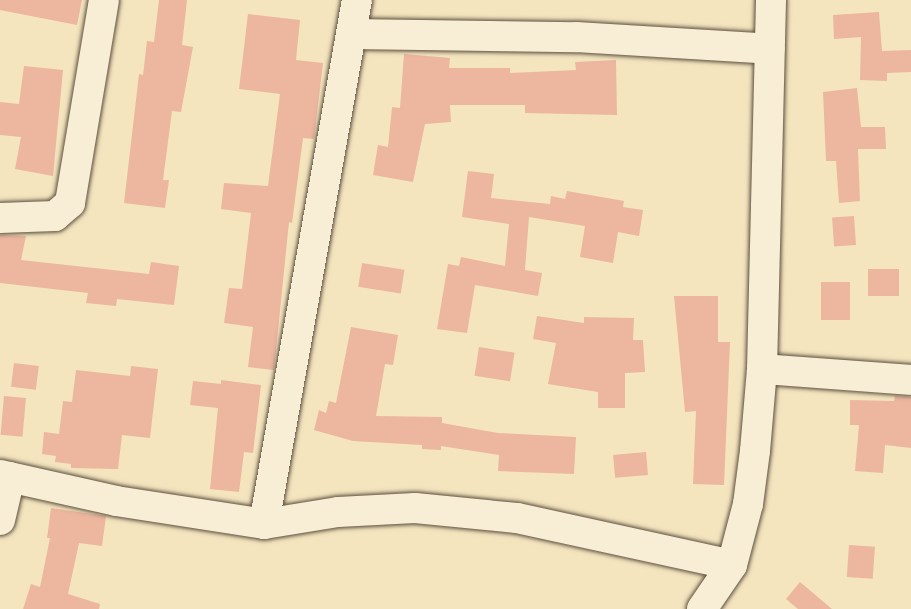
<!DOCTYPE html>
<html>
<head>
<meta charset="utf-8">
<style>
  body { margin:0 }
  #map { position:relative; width:911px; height:609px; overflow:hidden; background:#f4e5bf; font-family:"EB Garamond",serif }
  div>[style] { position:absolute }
  .building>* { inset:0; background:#ecb69f; transform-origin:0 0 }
  .roads { filter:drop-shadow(0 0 2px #5c4f3e) drop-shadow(0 0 2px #5c4f3e) }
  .minor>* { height:30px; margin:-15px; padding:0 15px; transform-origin:15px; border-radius:15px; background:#f8eed5 }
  span { translate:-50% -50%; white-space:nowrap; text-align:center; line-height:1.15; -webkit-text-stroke:4.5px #f8eed5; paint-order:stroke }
</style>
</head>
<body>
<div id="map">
  <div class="building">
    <div style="clip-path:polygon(0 0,82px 0,77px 25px,0 10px)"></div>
    <div style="clip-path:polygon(159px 0,187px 0,182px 45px,193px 47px,181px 112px,172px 111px,163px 180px,169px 180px,165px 208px,124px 203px,139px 74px,143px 75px,147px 41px,154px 42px)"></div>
    <div style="clip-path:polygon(879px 12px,882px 51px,911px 50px,911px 72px,887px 73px,887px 81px,860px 80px,861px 37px,834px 39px,833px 15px)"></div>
    <div style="clip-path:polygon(248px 14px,300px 20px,296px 60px,323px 63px,314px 139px,303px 138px,292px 223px,289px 222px,274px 370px,248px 367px,253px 327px,224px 323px,229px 288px,242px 289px,251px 213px,221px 209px,224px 183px,268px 186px,280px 94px,239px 89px)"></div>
    <div style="clip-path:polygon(404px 54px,450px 58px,449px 68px,510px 68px,510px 73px,576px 70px,575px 62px,616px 60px,617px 115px,525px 113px,525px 105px,450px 105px,451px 122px,425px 124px,413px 182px,373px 175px,378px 145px,388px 147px,392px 107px,400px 108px)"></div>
    <div style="clip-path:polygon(24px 66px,63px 70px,53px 176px,15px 169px,21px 137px,0 135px,0 102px,19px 104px)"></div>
    <div style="clip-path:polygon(857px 88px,861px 127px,885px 127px,886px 149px,858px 149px,860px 201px,839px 203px,836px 161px,826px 161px,823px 92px)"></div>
    <div style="clip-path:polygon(468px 171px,494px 174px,491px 198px,550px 204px,551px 196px,565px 199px,567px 191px,624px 201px,623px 207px,643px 210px,639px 236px,618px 232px,613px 263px,580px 257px,585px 226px,529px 217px,525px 270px,542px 273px,538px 296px,475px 285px,467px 333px,437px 329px,448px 264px,459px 266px,461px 257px,505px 266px,509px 224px,462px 217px)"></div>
    <div style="left:854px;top:216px;width:29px;height:22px;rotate:86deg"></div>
    <div style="clip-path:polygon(0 235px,26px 236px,21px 260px,149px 274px,151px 262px,179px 266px,174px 305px,117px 299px,116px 306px,86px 303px,88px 293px,0 283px)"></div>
    <div style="left:362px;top:263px;width:43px;height:24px;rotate:9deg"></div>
    <div style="left:868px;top:269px;width:31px;height:27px"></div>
    <div style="left:821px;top:282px;width:29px;height:38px"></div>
    <div style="clip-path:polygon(674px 296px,718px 296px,718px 342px,730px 342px,724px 485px,693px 484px,696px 411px,685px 412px)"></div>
    <div style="clip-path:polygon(537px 316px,584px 323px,584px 317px,634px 318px,633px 340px,643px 340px,645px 372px,625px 373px,625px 408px,598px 408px,598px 392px,548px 384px,556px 343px,533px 339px)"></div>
    <div style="clip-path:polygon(351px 327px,398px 335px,393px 365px,385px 364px,376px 416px,442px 417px,442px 423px,498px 433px,576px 437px,574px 474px,498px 471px,499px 455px,441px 446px,441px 450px,422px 449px,422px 445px,353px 441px,314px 430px,319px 410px,326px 413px,329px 401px,336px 403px)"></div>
    <div style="left:479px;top:347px;width:36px;height:29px;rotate:9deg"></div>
    <div style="left:14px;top:363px;width:25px;height:24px;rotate:7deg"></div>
    <div style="clip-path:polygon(131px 366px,158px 369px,150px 438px,122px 435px,118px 469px,71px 468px,71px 464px,55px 462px,56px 456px,42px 454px,44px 432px,59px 434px,63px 401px,72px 402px,76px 370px,130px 376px)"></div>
    <div style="clip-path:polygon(221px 380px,261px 385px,253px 453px,244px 452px,239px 492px,210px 489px,218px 408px,190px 405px,193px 381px,221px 384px)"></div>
    <div style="left:4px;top:396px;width:22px;height:39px;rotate:5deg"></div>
    <div style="clip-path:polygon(895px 396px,911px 397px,911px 448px,885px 445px,883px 473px,855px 471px,859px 425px,850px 425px,850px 400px,894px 401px)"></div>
    <div style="left:646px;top:452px;width:23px;height:33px;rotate:85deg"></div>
    <div style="clip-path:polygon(51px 508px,106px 516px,102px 546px,79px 543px,68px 594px,100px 604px,99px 609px,23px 609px,31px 584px,40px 587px,50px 538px,47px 538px)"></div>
    <div style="left:849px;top:545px;width:26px;height:32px;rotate:4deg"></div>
    <div style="clip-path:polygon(800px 582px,832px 609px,798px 609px,786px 599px)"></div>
  </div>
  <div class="roads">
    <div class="minor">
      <div style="left:351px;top:34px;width:225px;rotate:0.8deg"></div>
      <div style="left:576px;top:37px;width:194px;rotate:3.5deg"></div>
      <div style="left:0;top:218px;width:55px;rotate:-2.1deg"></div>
      <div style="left:55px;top:216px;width:20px;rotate:-41deg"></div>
      <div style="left:70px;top:203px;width:206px;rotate:-80.5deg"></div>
      <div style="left:762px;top:369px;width:149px;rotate:4.2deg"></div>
      <div style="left:0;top:475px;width:119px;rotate:12.6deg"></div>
      <div style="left:116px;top:501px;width:150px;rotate:8.8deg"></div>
      <div style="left:264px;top:524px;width:75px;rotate:-9.2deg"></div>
      <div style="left:338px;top:512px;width:77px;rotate:-3deg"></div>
      <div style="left:415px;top:508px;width:102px;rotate:5.6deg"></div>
      <div style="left:517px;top:518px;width:220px;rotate:12.3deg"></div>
      <div style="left:0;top:520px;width:44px;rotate:-76.9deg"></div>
      <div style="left:264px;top:524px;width:532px;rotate:-79.94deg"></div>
      <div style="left:702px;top:609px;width:53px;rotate:-55.7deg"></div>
      <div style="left:732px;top:565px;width:63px;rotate:-75.3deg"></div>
      <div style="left:748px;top:504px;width:53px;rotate:-82.5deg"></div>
      <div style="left:755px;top:451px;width:82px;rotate:-85.1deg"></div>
      <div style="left:762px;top:369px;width:369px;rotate:-88.6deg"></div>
    </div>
  </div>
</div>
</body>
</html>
